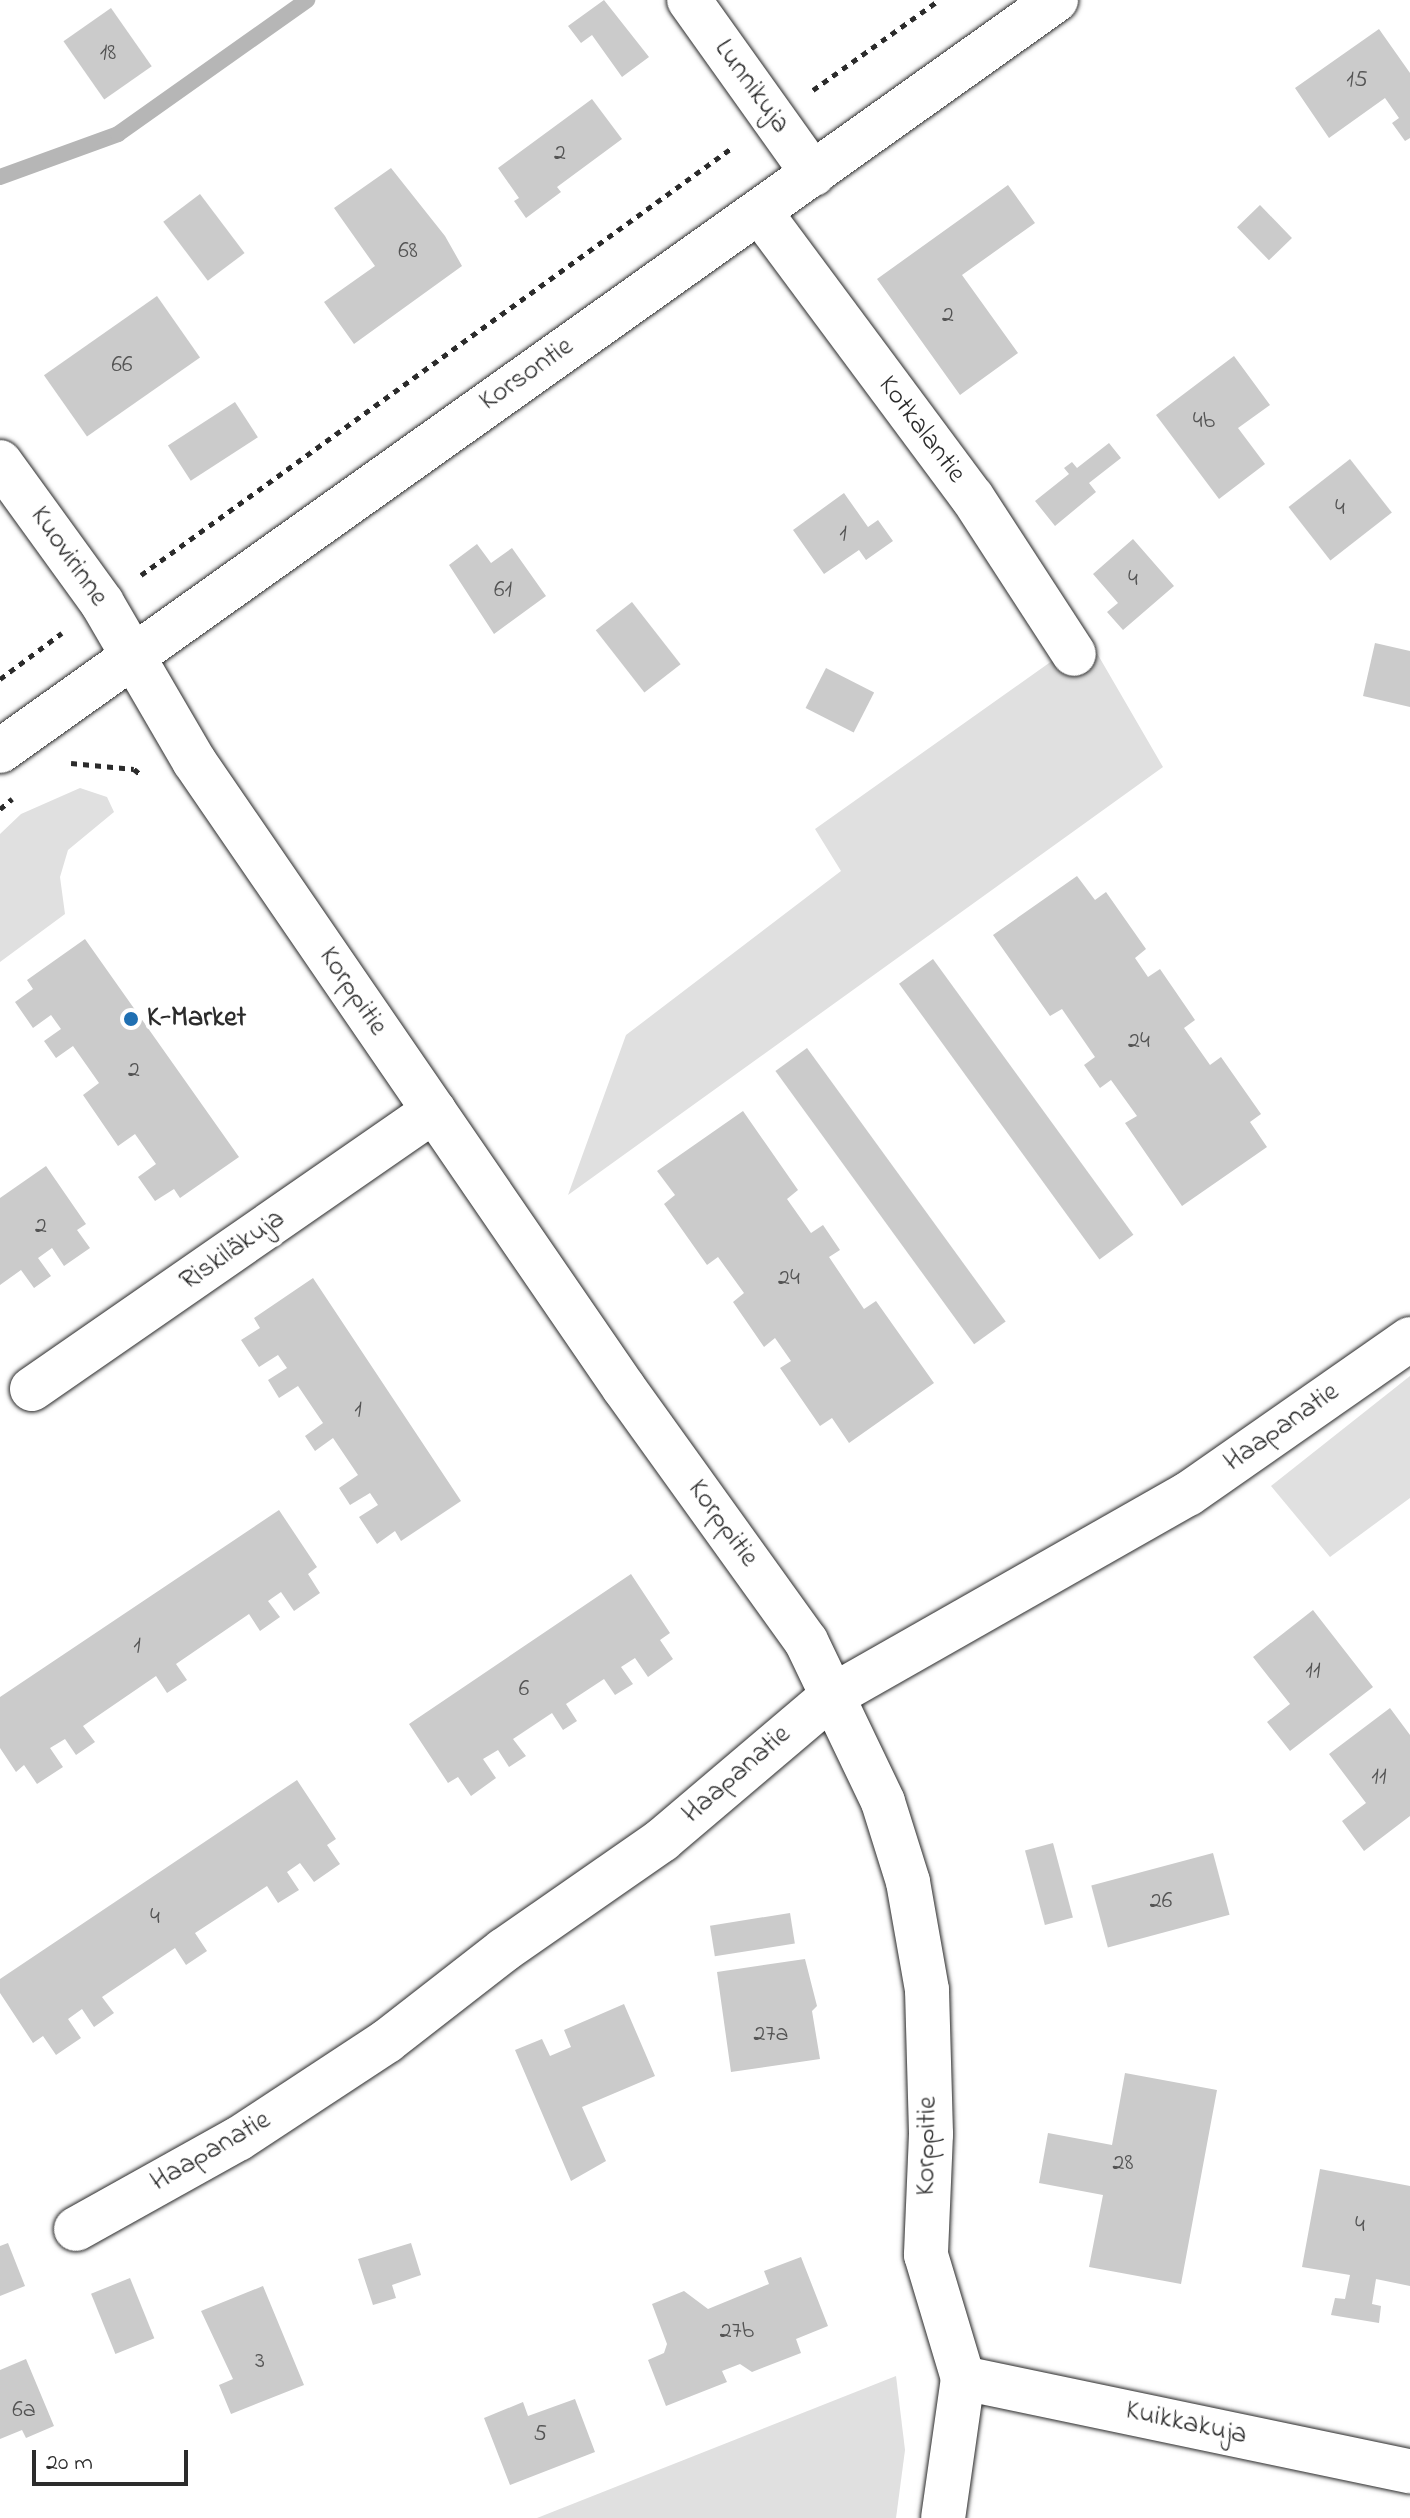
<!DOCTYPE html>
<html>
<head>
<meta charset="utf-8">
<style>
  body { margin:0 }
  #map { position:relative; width:1410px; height:2518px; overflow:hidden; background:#fff; font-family:"Indie Flower",sans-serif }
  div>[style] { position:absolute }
  .green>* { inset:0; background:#e0e0e0 }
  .stream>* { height:16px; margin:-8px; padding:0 8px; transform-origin:8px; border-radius:8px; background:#b6b6b6 }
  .building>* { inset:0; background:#cbcbcb; transform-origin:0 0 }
  .path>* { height:5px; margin-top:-2.5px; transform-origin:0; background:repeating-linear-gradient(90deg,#2b2b2b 0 6px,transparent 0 12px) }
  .roads { filter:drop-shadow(0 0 2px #2b2b2b) drop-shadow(0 0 2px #2b2b2b) }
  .minor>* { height:44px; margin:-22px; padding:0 22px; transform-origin:22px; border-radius:22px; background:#fff }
  .secondary>* { height:44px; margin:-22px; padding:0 22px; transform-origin:22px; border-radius:22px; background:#fff }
  .dots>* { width:22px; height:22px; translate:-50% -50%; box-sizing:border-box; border:4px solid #fff; border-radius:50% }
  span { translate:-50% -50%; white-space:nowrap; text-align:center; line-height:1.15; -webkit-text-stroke:8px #fff; paint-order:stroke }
  .number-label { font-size:24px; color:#535353 }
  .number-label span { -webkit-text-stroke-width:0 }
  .street-label { font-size:28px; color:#2b2b2b }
  .poi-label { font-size:28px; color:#2b2b2b; font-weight:700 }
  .left { translate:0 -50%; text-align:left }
  .scale { position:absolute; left:32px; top:2450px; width:156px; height:36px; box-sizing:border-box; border:4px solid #2b2b2b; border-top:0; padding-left:10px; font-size:24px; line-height:28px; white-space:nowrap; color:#2b2b2b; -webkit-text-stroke:6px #fff; paint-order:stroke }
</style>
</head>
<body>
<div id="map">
  <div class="green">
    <div style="clip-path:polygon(1087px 636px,1163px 767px,568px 1195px,626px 1035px,841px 871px,815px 829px)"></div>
    <div style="clip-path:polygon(80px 788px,107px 797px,114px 812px,68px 850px,60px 877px,65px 914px,0 962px,0 834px,21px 814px)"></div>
    <div style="clip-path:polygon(1410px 1376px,1410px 1498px,1330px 1557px,1271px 1486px)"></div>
    <div style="clip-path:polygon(896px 2376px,905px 2450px,896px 2518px,537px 2518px)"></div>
  </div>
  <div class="stream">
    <div style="left:0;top:177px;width:126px;rotate:-20deg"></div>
    <div style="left:118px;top:134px;width:232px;rotate:-35.3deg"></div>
  </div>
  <div class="building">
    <div style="clip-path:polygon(604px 0,649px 57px,622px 77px,592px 35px,581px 43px,568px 26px)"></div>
    <div style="left:111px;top:8px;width:71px;height:58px;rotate:55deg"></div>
    <div style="clip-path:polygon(1379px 29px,1410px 73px,1410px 138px,1405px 141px,1392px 123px,1399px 118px,1385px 98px,1329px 138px,1295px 88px)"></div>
    <div style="clip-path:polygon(592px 99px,622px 139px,557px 187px,561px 192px,526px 218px,514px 201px,519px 198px,498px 168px)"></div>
    <div style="clip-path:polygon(391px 168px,445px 236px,462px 266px,354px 344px,324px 302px,375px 266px,334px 208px)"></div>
    <div style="clip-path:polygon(1008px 185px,1035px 223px,962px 275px,1018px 353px,960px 395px,877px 279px)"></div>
    <div style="left:200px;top:194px;width:74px;height:46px;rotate:53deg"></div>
    <div style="left:1260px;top:205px;width:46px;height:32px;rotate:46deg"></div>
    <div style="left:157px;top:296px;width:75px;height:138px;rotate:55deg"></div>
    <div style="clip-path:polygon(1234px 356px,1270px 405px,1238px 428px,1265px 464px,1219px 499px,1156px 415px)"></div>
    <div style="left:235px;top:402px;width:42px;height:80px;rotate:57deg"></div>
    <div style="clip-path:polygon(1109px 443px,1121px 458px,1089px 483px,1096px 492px,1055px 526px,1035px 501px,1069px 474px,1064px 468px,1072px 462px,1077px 468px)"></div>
    <div style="left:1350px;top:459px;width:68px;height:78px;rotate:52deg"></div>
    <div style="clip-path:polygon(844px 493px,868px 527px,878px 520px,893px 541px,866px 560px,859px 550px,824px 574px,793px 530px)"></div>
    <div style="clip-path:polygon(1133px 539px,1174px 586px,1123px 630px,1107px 612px,1118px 603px,1093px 574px)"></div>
    <div style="clip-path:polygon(477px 544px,491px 563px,512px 548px,546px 596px,494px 634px,449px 565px)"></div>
    <div style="left:632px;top:602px;width:79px;height:46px;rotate:52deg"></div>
    <div style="clip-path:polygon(1375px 643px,1410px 651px,1410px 707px,1363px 696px)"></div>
    <div style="left:826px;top:668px;width:54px;height:45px;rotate:27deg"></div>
    <div style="clip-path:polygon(1077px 876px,1095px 900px,1106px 892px,1146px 949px,1135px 958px,1148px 977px,1160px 969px,1195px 1020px,1184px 1028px,1210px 1065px,1221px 1057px,1261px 1114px,1250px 1122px,1267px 1147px,1182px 1206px,1125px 1123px,1137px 1116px,1111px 1080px,1100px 1088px,1084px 1065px,1095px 1057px,1062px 1009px,1050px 1016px,993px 935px)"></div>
    <div style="clip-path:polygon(85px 939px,239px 1157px,180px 1198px,174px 1189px,155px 1201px,138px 1177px,156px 1164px,135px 1134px,118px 1146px,83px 1095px,99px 1083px,73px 1046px,56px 1058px,44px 1041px,61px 1029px,51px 1015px,33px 1028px,15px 1002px,33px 989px,27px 980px)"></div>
    <div style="left:933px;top:959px;width:341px;height:42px;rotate:54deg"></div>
    <div style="left:807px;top:1048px;width:338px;height:39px;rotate:54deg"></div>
    <div style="clip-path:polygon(743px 1111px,798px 1190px,787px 1199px,811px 1233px,823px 1225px,840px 1250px,829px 1257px,864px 1309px,876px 1301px,934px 1383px,849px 1443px,832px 1418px,820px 1426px,780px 1368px,791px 1361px,775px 1338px,764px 1347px,733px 1302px,744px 1293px,718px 1257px,707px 1265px,664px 1204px,675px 1195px,657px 1171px)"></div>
    <div style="clip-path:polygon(46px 1166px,86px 1224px,77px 1230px,90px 1248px,64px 1266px,52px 1248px,38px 1258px,51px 1276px,34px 1288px,21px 1270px,0 1285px,0 1198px)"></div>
    <div style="clip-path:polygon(313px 1278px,461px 1501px,401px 1541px,395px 1531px,377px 1544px,359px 1517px,378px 1505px,370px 1493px,350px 1505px,339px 1488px,358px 1475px,333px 1438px,315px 1451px,305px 1436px,323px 1423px,298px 1386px,279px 1398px,268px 1380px,287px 1368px,278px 1355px,259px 1367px,241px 1340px,260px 1328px,254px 1318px)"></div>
    <div style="clip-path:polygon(279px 1510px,317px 1567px,308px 1574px,320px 1593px,294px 1611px,281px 1592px,268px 1601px,280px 1617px,260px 1631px,249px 1614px,176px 1664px,187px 1680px,167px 1693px,156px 1676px,83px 1726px,95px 1742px,76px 1755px,65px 1739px,50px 1748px,63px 1767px,37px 1784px,24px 1765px,16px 1772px,0 1748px,0 1697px)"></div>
    <div style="clip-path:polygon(631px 1574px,670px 1633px,660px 1640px,673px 1659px,648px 1677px,635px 1658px,621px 1667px,633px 1684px,615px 1695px,604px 1679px,566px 1704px,577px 1721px,563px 1730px,552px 1713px,513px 1739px,526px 1756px,509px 1767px,498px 1750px,483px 1759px,496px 1778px,471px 1796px,458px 1777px,448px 1783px,409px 1724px)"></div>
    <div style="clip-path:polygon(1313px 1610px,1373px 1687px,1290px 1751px,1267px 1722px,1290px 1704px,1253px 1657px)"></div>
    <div style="clip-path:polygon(1390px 1708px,1410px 1735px,1410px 1816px,1364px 1851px,1342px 1821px,1366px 1803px,1329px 1754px)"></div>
    <div style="clip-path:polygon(297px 1780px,336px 1839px,327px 1845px,340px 1864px,314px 1882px,300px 1863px,287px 1872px,299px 1890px,278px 1903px,267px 1886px,195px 1933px,207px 1951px,186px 1965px,175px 1948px,102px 1997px,114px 2013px,94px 2027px,82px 2009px,68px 2019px,81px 2038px,56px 2055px,43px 2036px,33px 2043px,0 1993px,0 1979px)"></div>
    <div style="left:1053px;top:1843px;width:77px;height:29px;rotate:75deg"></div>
    <div style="left:1213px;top:1853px;width:64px;height:126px;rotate:75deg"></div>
    <div style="left:790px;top:1913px;width:31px;height:81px;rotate:81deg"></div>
    <div style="clip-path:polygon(805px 1959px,817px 2006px,812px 2011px,820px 2059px,731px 2072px,717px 1972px)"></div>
    <div style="clip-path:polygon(624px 2004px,655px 2076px,582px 2107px,606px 2161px,571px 2181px,515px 2050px,542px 2039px,550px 2056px,571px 2047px,564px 2030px)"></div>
    <div style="clip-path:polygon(1125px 2073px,1217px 2090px,1181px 2284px,1089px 2267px,1103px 2195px,1039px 2183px,1048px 2133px,1112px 2145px)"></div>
    <div style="clip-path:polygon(1320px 2169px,1410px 2186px,1410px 2286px,1376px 2279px,1372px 2304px,1381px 2306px,1379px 2323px,1331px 2315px,1335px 2298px,1345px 2299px,1350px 2275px,1302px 2267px)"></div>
    <div style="clip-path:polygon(8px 2243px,25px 2286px,0 2296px,0 2246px)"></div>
    <div style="clip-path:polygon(411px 2243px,421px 2275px,392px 2285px,396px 2298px,373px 2305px,358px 2259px)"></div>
    <div style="clip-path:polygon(801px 2257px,828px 2326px,796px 2339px,801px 2353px,752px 2372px,740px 2364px,722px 2371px,727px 2382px,666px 2406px,648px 2360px,664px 2353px,667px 2344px,652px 2304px,684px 2291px,708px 2309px,769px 2284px,764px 2271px)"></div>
    <div style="left:130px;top:2278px;width:65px;height:42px;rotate:68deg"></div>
    <div style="clip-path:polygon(263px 2286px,304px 2385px,231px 2414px,219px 2385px,233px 2379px,201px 2311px)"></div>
    <div style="clip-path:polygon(26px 2359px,54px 2426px,26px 2438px,22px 2430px,0 2439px,0 2370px)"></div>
    <div style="clip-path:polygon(575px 2399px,595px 2452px,510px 2485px,484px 2418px,523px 2402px,528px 2416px)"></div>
  </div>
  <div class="path">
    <div style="left:813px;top:90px;width:155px;rotate:-35.5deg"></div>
    <div style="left:141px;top:575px;width:731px;rotate:-35.87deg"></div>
    <div style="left:0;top:679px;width:77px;rotate:-36.6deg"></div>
    <div style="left:71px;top:763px;width:63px;rotate:5.4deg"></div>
    <div style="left:134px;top:769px;width:11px;rotate:41deg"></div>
    <div style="left:0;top:809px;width:16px;rotate:-40deg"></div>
  </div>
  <div class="roads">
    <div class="minor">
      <div style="left:689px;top:0;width:214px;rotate:54.5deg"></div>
      <div style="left:760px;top:212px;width:355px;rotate:53.4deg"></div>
      <div style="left:972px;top:497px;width:187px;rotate:57deg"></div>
      <div style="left:0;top:462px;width:174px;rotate:54.1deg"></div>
      <div style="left:102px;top:603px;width:183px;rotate:59.8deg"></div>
      <div style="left:194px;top:761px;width:760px;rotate:55.56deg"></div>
      <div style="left:624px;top:1388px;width:312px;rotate:54.3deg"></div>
      <div style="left:806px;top:1641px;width:178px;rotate:64.4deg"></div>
      <div style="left:883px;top:1802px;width:84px;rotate:72.6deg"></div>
      <div style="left:908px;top:1882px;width:110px;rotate:80deg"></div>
      <div style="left:927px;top:1990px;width:144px;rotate:88.4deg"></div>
      <div style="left:931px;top:2134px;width:121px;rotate:92.4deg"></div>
      <div style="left:926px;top:2255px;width:128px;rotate:73.3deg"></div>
      <div style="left:963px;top:2378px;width:141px;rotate:98.1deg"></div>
      <div style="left:32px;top:1389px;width:489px;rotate:-34.7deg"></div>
      <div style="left:76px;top:2229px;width:185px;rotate:-29.1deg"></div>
      <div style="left:238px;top:2139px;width:178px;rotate:-33.3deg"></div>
      <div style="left:387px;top:2041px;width:148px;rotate:-37.9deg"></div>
      <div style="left:504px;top:1950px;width:193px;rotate:-34.8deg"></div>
      <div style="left:662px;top:1840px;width:223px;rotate:-40.3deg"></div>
      <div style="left:832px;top:1696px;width:409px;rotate:-29.6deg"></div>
      <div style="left:1188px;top:1494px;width:271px;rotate:-34.9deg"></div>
      <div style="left:963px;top:2378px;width:457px;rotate:11.8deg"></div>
    </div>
    <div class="secondary">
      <div style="left:0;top:751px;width:1296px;rotate:-35.42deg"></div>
    </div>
  </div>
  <div class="dots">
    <div style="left:131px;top:1019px;background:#1f6fb2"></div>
  </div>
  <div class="number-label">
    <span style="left:108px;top:54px">18</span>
    <span style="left:1357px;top:81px">15</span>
    <span style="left:560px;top:154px">2</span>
    <span style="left:408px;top:252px">68</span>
    <span style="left:948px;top:316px">2</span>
    <span style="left:122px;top:366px">66</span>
    <span style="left:1204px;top:422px">4b</span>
    <span style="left:1340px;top:509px">4</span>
    <span style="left:843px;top:535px">1</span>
    <span style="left:1133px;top:580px">4</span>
    <span style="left:503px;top:591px">61</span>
    <span style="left:1139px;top:1042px">24</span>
    <span style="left:134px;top:1071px">2</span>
    <span style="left:41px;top:1227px">2</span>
    <span style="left:789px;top:1279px">24</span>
    <span style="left:358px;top:1411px">1</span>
    <span style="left:137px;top:1647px">1</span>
    <span style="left:1313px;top:1672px">11</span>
    <span style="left:524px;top:1690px">6</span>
    <span style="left:1379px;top:1778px">11</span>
    <span style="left:1161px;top:1902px">26</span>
    <span style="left:155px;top:1918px">4</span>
    <span style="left:771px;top:2035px">27a</span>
    <span style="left:1123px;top:2164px">28</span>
    <span style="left:1360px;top:2226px">4</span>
    <span style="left:737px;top:2332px">27b</span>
    <span style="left:260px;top:2362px">3</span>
    <span style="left:24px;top:2411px">6a</span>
    <span style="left:540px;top:2435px">5</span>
  </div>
  <div class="street-label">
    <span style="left:751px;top:87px;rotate:54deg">Lunnikuja</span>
    <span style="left:527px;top:375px;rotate:-35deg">Korsontie</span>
    <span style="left:921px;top:430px;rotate:53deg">Kotkalantie</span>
    <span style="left:68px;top:557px;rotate:55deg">Kuovirinne</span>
    <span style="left:352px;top:992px;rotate:56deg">Korppitie</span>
    <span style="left:233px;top:1251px;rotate:-35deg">Riskiläkuja</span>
    <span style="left:1282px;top:1428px;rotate:-35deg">Haapanatie</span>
    <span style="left:722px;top:1524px;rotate:54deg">Korppitie</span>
    <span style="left:737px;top:1775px;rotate:-41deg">Haapanatie</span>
    <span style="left:928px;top:2146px;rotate:-89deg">Korppitie</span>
    <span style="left:211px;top:2152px;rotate:-30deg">Haapanatie</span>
    <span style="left:1186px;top:2424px;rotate:12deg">Kuikkakuja</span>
  </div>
  <div class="poi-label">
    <span class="left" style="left:147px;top:1019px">K-Market</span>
  </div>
  <div class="scale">20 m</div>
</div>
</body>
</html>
